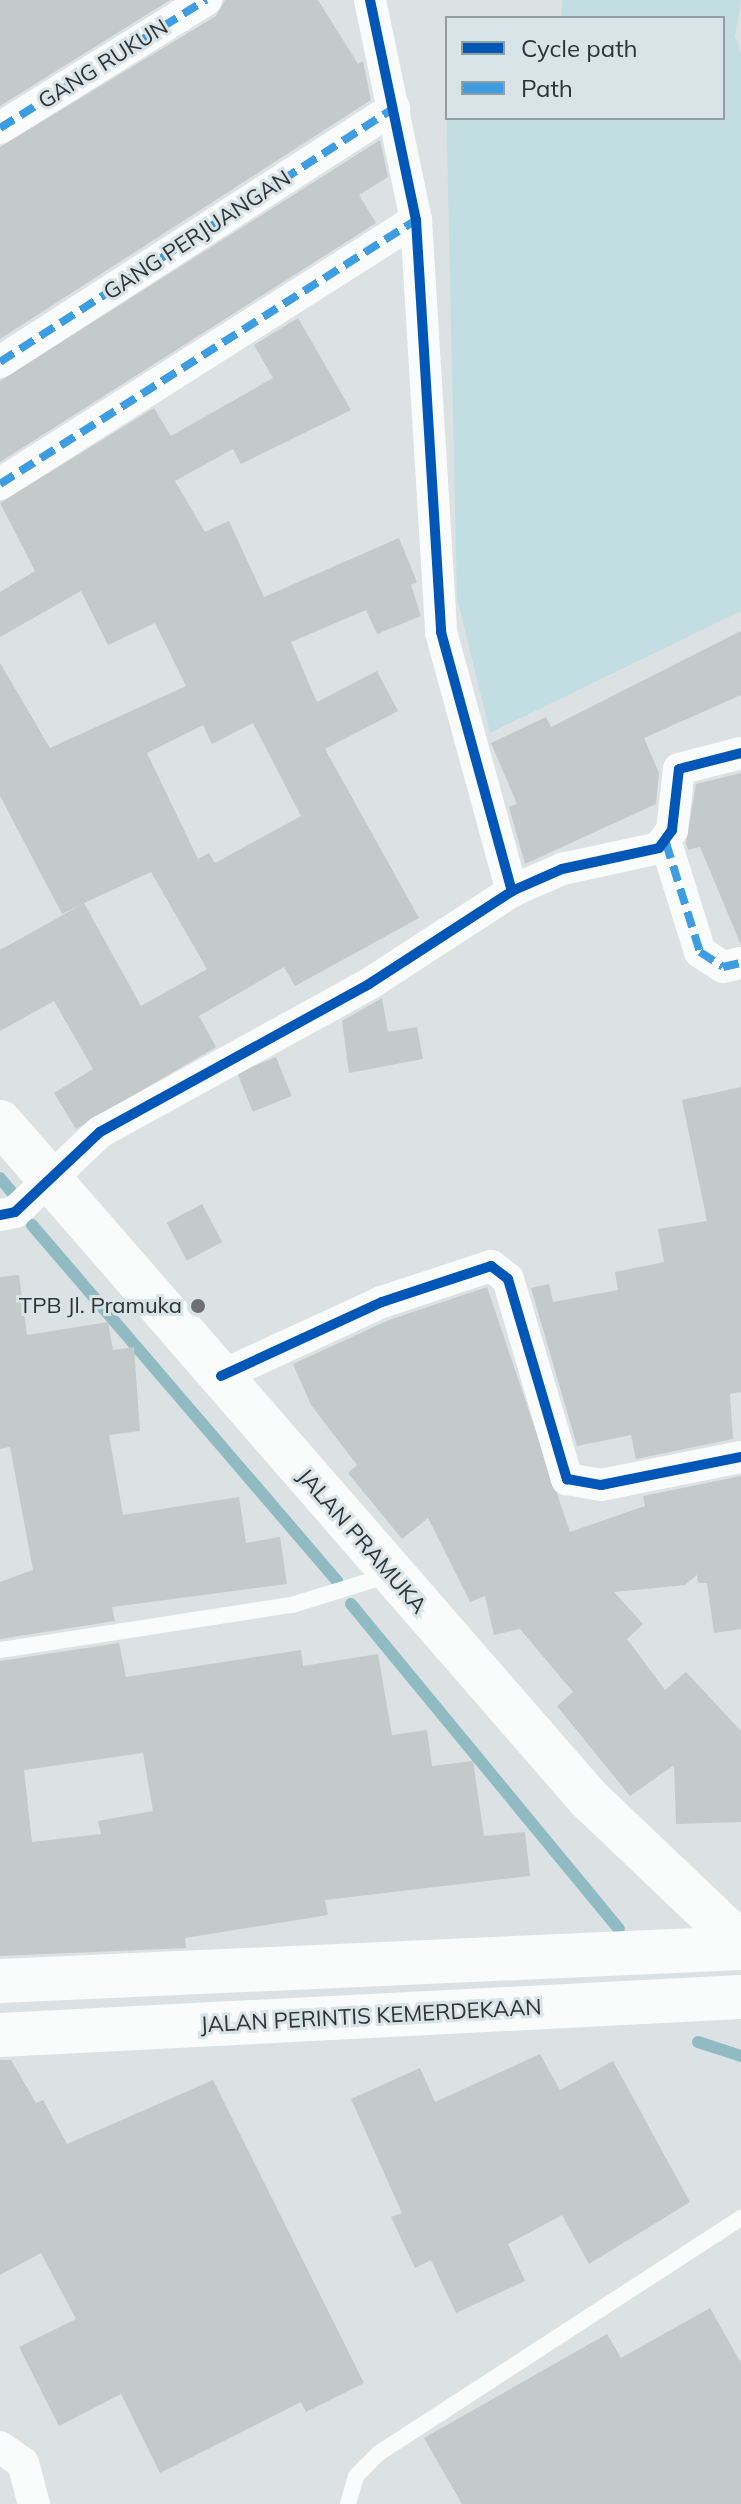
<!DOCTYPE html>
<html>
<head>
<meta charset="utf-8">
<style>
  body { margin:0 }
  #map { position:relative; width:741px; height:2504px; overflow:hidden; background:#dce2e4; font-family:Mulish,sans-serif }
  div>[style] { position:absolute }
  .green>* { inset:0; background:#c2dee3 }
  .stream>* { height:12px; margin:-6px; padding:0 6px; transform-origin:6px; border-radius:6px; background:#90bbc2 }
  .building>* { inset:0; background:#c4c9ca; transform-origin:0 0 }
  .lane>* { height:16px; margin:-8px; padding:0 8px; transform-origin:8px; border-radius:8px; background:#fafbfb }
  .street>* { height:32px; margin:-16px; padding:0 16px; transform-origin:16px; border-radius:16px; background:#fafbfb }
  .secondary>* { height:44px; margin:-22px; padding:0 22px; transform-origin:22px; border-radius:22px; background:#fafbfb }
  .primary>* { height:44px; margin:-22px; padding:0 22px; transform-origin:22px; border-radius:22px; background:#fafbfb }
  .quiet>* { height:8px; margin-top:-4px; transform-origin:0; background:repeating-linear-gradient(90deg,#3d9de2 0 16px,transparent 0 24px) }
  .cycleway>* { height:10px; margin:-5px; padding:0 5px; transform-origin:5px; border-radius:5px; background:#0057b8 }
  .dots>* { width:22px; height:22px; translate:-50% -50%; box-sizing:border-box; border:4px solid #d8e4e7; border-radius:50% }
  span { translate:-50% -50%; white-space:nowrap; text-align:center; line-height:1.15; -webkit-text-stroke:6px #d8e4e7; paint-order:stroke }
  .street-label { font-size:22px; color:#2f3334 }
  .poi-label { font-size:22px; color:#2f3334 }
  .right { translate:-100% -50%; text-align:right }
  .legend { position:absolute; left:445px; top:16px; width:280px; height:104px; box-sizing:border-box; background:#d8e4e7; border:2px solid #949d9f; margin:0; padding:10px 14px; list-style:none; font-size:24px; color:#2f3334 }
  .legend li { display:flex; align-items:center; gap:16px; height:40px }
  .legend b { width:40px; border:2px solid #949d9f }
</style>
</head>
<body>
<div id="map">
  <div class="green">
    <div style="clip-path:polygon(562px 0,741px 0,735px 36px,741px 54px,741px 611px,490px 733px,457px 598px,446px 101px,447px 118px,723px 118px,723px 18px,561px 18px)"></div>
  </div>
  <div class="stream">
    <div style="left:0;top:1178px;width:17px;rotate:50deg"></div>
    <div style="left:32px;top:1225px;width:469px;rotate:49.4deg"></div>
    <div style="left:351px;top:1604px;width:421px;rotate:50.5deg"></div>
    <div style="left:698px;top:2042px;width:45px;rotate:18deg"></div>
  </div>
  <div class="building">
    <div style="clip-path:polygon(0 0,170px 0,0 106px)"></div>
    <div style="clip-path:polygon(225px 0,318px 0,358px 64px,363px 61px,371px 100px,0 339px,0 147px,216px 16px)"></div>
    <div style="clip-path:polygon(380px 140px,388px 177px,359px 195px,376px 223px,0 462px,0 381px)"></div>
    <div style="clip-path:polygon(evenodd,298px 318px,351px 410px,241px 464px,233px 449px,175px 481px,205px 532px,229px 521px,264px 597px,399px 538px,417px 582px,411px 585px,421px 616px,377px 634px,366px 610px,291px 642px,317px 702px,377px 671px,398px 711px,325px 749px,419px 918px,295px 986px,284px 967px,199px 1016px,216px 1047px,76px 1129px,54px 1093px,93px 1069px,54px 1001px,0 1031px,0 950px,81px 905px,62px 914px,0 796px,0 663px,50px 748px,186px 686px,155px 623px,108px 645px,81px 591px,0 637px,0 592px,35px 571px,0 503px,154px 408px,171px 436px,273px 378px,254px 345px,298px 318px,253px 723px,301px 816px,215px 863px,209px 853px,198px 859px,147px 753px,203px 725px,212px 744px,253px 723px,298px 318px,151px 872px,207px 969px,141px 1006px,84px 903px,151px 872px)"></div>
    <div style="clip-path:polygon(741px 631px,741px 695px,644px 738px,659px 773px,656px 804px,525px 864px,509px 807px,517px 804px,491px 743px,546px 717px,551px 727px)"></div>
    <div style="clip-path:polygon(741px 773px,741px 945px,700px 847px,688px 850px,686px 843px,696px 784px)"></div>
    <div style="clip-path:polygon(382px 998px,388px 1032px,417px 1027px,423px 1059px,349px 1073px,342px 1021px)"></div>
    <div style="left:276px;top:1057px;width:42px;height:42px;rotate:68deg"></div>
    <div style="clip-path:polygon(741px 1087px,741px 1392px,730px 1394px,733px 1439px,636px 1459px,631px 1435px,577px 1446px,531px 1288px,549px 1284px,553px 1302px,618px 1290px,615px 1272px,664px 1262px,658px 1229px,707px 1221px,682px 1100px)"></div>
    <div style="left:202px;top:1204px;width:43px;height:40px;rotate:62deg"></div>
    <div style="clip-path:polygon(19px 1275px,27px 1335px,108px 1322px,113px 1350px,134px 1347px,140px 1431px,109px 1435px,123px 1515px,239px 1497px,246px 1543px,280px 1537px,287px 1584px,112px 1607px,115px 1621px,0 1639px,0 1582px,33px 1570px,10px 1447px,0 1449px,0 1277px)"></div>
    <div style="clip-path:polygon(487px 1287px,570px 1532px,645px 1506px,643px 1496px,741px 1476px,741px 1629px,714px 1633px,707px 1583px,698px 1583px,697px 1575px,685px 1585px,614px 1592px,643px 1624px,627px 1639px,665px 1690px,686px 1672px,741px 1731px,741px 1822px,676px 1824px,674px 1765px,630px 1796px,557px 1706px,573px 1692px,520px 1629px,494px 1635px,485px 1596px,470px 1602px,428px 1518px,402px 1539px,348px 1473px,357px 1465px,311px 1405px,293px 1364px,389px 1320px)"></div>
    <div style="clip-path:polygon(evenodd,119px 1643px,126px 1677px,301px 1650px,303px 1666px,378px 1654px,392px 1735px,427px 1730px,432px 1766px,473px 1761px,484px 1836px,525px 1832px,530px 1876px,325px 1900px,328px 1915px,185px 1938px,186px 1948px,0 1956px,0 1661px,119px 1643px,143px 1753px,153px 1811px,98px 1821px,101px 1834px,32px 1842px,24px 1770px,143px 1753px)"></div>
    <div style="clip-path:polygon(540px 2054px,560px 2090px,613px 2061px,690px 2202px,589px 2264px,562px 2215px,508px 2244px,525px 2281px,456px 2313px,431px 2260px,415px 2268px,391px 2217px,402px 2213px,351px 2099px,420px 2068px,435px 2102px)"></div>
    <div style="clip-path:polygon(0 2060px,11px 2060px,36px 2103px,43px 2100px,67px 2144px,213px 2080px,364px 2383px,306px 2412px,301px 2402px,160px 2473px,121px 2394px,59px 2426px,19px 2347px,76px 2319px,41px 2253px,0 2275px)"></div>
    <div style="clip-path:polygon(710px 2308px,741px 2363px,741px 2504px,462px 2504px,424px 2438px,607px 2334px,621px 2358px)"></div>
  </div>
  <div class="lane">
    <div style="left:0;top:1650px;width:295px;rotate:-8.8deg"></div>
    <div style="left:292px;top:1605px;width:102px;rotate:-17.2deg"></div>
    <div style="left:348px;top:2504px;width:29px;rotate:-74deg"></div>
    <div style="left:356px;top:2476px;width:33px;rotate:-45deg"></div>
    <div style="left:379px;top:2453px;width:432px;rotate:-33deg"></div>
  </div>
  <div class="street">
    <div style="left:370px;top:0;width:225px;rotate:78.2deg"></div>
    <div style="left:416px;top:220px;width:413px;rotate:86.5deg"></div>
    <div style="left:441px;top:632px;width:269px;rotate:74.7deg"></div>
    <div style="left:0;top:128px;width:243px;rotate:-31.9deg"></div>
    <div style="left:0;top:362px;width:469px;rotate:-32.8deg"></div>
    <div style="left:0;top:484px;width:493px;rotate:-32.4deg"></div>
    <div style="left:666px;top:843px;width:114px;rotate:72.7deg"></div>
    <div style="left:700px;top:952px;width:27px;rotate:33deg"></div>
    <div style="left:723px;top:967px;width:18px;rotate:-13deg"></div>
    <div style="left:0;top:1215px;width:15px;rotate:-11deg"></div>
    <div style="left:15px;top:1212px;width:117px;rotate:-43.3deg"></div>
    <div style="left:100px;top:1132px;width:307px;rotate:-28.8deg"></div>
    <div style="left:369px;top:984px;width:171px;rotate:-33deg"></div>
    <div style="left:512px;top:891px;width:55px;rotate:-23.7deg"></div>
    <div style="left:562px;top:869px;width:99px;rotate:-12.2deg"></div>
    <div style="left:659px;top:848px;width:22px;rotate:-54deg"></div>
    <div style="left:672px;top:830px;width:61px;rotate:-83.5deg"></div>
    <div style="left:679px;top:769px;width:64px;rotate:-14.5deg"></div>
    <div style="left:221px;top:1376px;width:177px;rotate:-24.7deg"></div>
    <div style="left:382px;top:1302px;width:115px;rotate:-18.3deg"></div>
    <div style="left:491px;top:1266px;width:21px;rotate:37deg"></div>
    <div style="left:508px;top:1279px;width:209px;rotate:73.6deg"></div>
    <div style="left:567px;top:1479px;width:35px;rotate:10deg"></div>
    <div style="left:601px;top:1485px;width:143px;rotate:-11.3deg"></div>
    <div style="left:0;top:2447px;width:28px;rotate:35deg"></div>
    <div style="left:23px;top:2463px;width:42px;rotate:75deg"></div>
  </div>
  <div class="secondary">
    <div style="left:0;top:1122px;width:897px;rotate:48.98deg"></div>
    <div style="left:589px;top:1799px;width:210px;rotate:43.6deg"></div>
  </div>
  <div class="primary">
    <div style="left:0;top:1981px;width:742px;rotate:-2.55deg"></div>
    <div style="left:0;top:2035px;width:742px;rotate:-2.94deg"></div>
  </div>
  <div class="quiet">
    <div style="left:0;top:128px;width:243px;rotate:-31.9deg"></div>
    <div style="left:0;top:362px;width:469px;rotate:-32.8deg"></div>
    <div style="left:0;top:484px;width:493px;rotate:-32.4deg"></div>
    <div style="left:666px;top:843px;width:114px;rotate:72.7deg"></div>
    <div style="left:700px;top:952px;width:27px;rotate:33deg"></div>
    <div style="left:723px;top:967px;width:18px;rotate:-13deg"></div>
  </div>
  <div class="cycleway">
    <div style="left:370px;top:0;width:225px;rotate:78.2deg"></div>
    <div style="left:416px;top:220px;width:413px;rotate:86.5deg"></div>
    <div style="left:441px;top:632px;width:269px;rotate:74.7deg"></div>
    <div style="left:0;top:1215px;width:15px;rotate:-11deg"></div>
    <div style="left:15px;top:1212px;width:117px;rotate:-43.3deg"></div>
    <div style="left:100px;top:1132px;width:307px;rotate:-28.8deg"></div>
    <div style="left:369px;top:984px;width:171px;rotate:-33deg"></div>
    <div style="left:512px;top:891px;width:55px;rotate:-23.7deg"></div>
    <div style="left:562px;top:869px;width:99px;rotate:-12.2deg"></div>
    <div style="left:659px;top:848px;width:22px;rotate:-54deg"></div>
    <div style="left:672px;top:830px;width:61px;rotate:-83.5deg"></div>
    <div style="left:679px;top:769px;width:64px;rotate:-14.5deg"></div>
    <div style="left:221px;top:1376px;width:177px;rotate:-24.7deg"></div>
    <div style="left:382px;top:1302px;width:115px;rotate:-18.3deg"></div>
    <div style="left:491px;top:1266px;width:21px;rotate:37deg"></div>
    <div style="left:508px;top:1279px;width:209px;rotate:73.6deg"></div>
    <div style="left:567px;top:1479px;width:35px;rotate:10deg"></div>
    <div style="left:601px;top:1485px;width:143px;rotate:-11.3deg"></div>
  </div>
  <div class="dots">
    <div style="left:198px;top:1306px;background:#6c7072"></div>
  </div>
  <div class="street-label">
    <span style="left:103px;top:64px;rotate:-32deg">GANG RUKUN</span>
    <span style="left:197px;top:235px;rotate:-33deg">GANG PERJUANGAN</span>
    <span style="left:362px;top:1541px;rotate:49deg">JALAN PRAMUKA</span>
    <span style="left:371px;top:2016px;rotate:-3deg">JALAN PERINTIS KEMERDEKAAN</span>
  </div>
  <div class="poi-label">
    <span class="right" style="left:182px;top:1306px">TPB Jl. Pramuka</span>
  </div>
  <ul class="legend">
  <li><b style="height:10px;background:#0057b8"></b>Cycle path</li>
  <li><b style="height:10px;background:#3d9de2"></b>Path</li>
  </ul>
</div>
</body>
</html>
